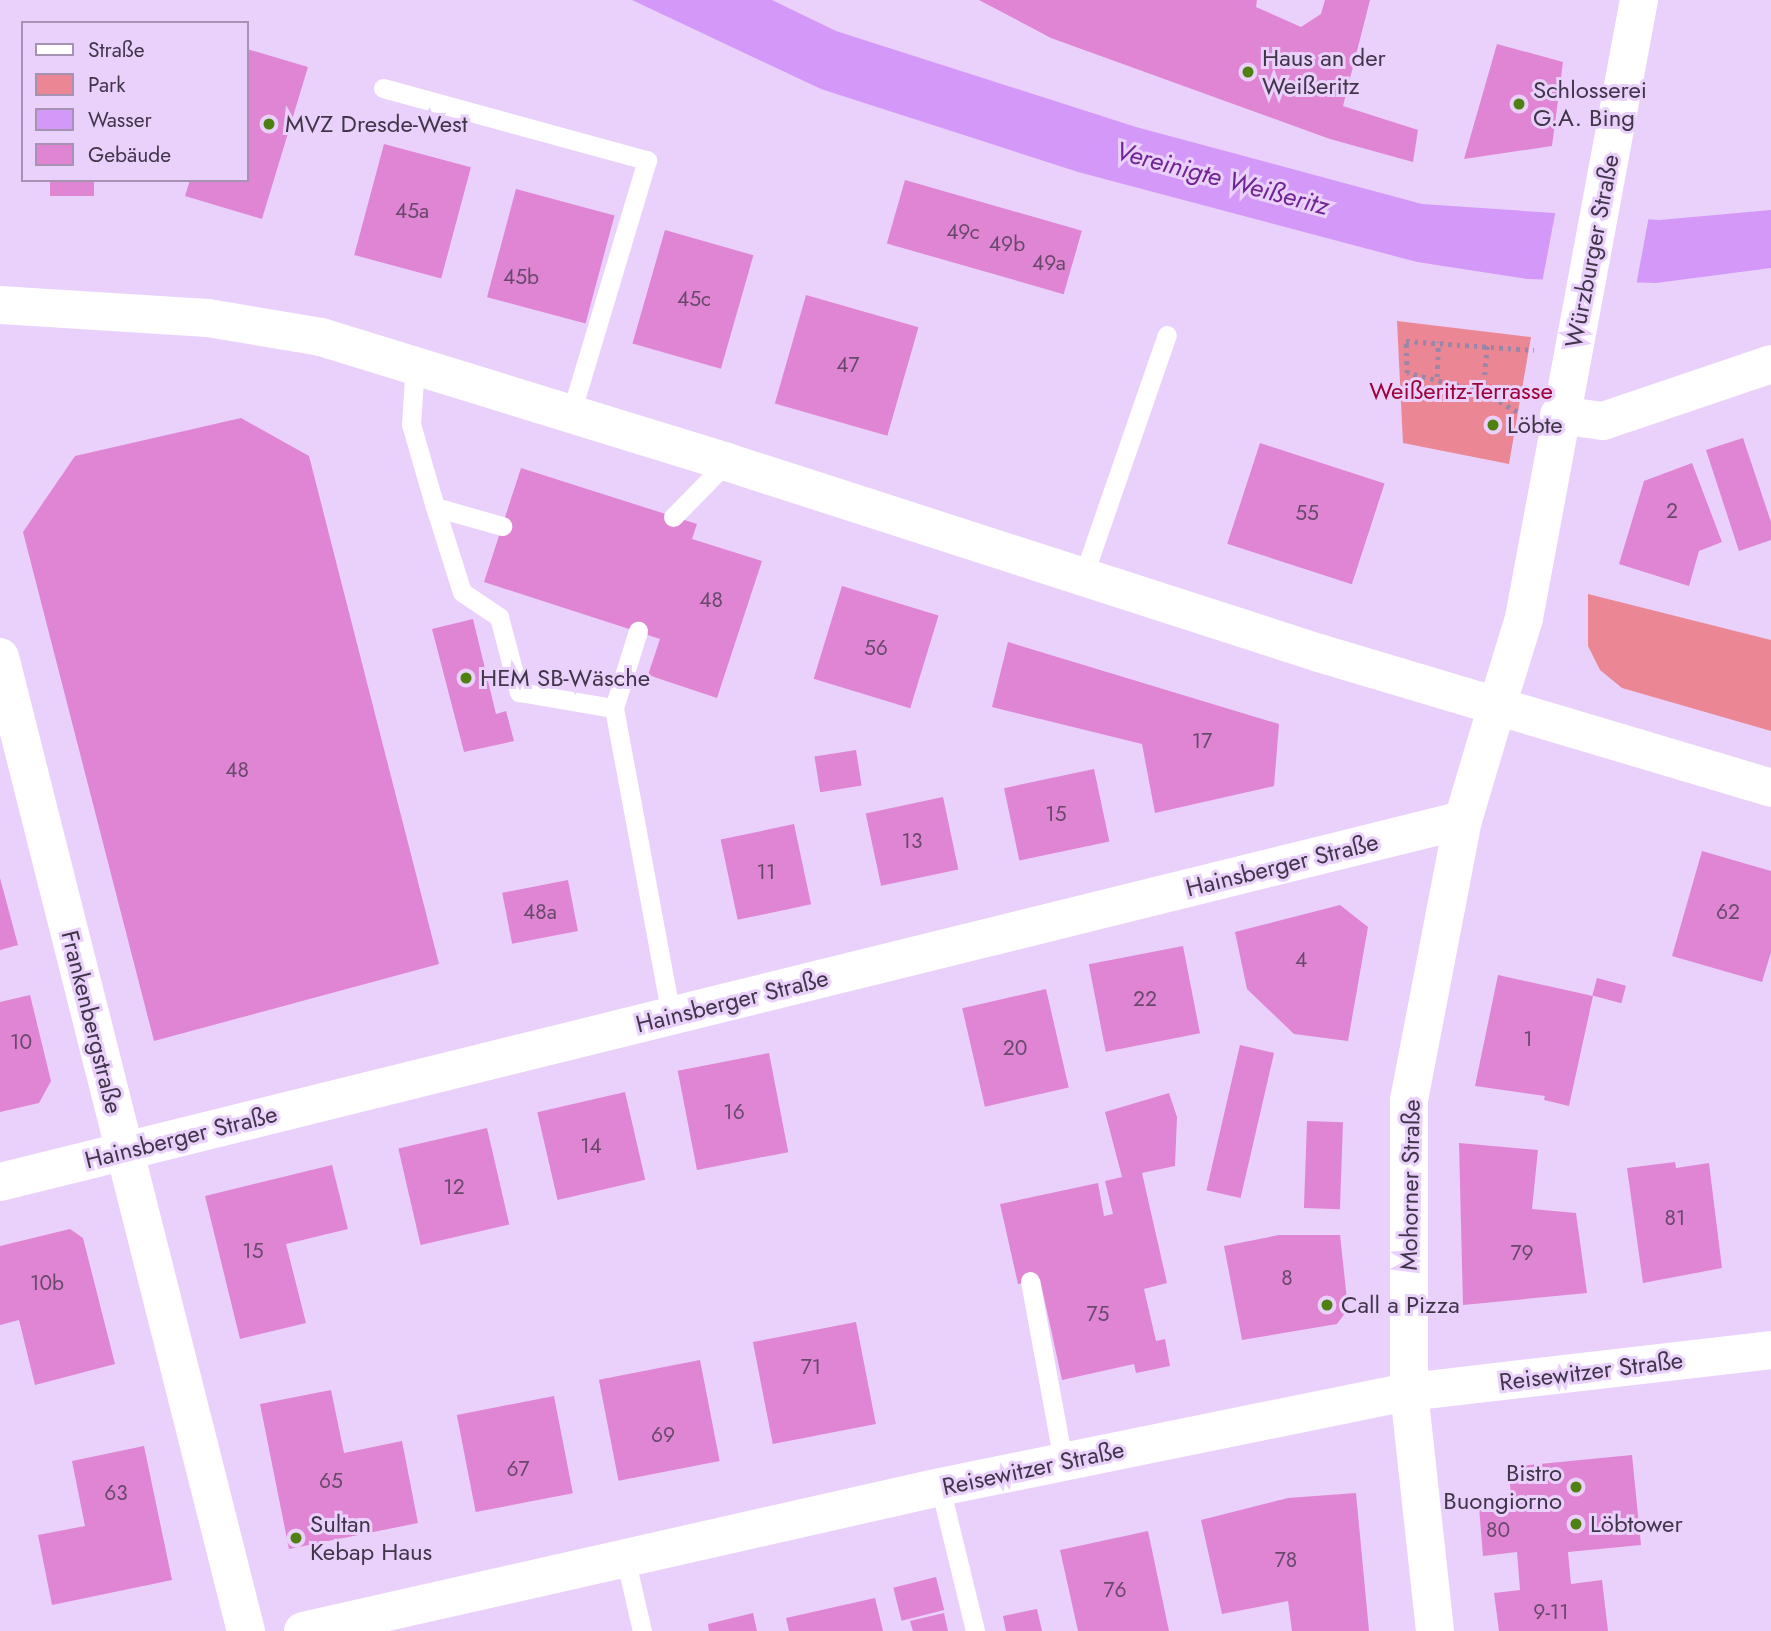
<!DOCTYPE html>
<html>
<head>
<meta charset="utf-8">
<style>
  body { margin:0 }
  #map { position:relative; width:1771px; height:1631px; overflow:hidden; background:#ead1fb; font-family:Jost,sans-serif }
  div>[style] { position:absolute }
  .green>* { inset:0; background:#eb8795 }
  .water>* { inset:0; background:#d499f8 }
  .pier>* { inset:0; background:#ead1fb }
  .building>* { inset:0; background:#df85d3; transform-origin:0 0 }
  .path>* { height:4.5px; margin-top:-2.25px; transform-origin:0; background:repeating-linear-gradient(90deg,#9a87a8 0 3.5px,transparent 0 8.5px) }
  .lane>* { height:19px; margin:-9.5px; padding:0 9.5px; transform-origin:9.5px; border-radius:9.5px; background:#fff }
  .street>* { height:38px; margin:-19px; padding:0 19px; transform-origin:19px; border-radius:19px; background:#fff }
  .secondary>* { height:38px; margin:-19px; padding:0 19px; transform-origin:19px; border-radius:19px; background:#fff }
  .dots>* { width:19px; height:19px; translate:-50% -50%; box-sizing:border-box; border:4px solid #ead1fb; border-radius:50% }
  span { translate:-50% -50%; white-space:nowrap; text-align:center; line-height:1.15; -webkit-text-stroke:6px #ead1fb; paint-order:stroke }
  .number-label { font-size:21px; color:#68496c }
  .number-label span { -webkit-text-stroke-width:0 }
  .poi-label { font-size:24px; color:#41354a }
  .left { translate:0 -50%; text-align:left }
  .right { translate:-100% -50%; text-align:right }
  .street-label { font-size:24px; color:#41354a }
  .park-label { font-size:24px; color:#9c0239 }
  .water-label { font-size:26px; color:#702594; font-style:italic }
  .legend { position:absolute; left:21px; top:21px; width:228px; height:161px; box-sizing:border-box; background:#ead1fb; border:2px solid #a693b4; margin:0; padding:9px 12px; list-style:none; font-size:21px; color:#41354a }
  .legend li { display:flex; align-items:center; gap:14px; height:35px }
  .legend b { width:35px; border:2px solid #a693b4 }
</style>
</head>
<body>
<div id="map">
  <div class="green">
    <div style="clip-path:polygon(1397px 321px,1531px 337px,1509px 464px,1403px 443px)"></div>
    <div style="clip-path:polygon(1588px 594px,1771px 640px,1771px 731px,1622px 688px,1600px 670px,1588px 646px)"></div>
  </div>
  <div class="water">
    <div style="clip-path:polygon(632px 0,772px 0,836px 31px,1136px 127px,1422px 204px,1659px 220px,1771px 210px,1771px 268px,1656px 283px,1527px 279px,1417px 262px,1078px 172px,821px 89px)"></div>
  </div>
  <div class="pier">
    <div style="clip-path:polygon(1556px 209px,1649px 216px,1636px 286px,1542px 283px)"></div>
  </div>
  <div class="building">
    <div style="clip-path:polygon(979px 0,1257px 0,1256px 7px,1301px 27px,1321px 14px,1325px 0,1370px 0,1343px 106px,1418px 130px,1413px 162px,1330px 139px,1051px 38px)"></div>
    <div style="clip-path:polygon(1497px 44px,1563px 62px,1552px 146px,1464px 159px)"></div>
    <div style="clip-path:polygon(247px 49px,308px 67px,262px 219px,185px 196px,190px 180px,247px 180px)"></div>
    <div style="left:384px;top:144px;width:90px;height:115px;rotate:15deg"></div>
    <div style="left:50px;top:180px;width:44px;height:16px"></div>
    <div style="left:905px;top:180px;width:184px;height:66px;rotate:16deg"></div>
    <div style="left:516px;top:189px;width:102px;height:112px;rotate:15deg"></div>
    <div style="left:665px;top:230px;width:92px;height:118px;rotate:16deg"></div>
    <div style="left:806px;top:295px;width:117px;height:113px;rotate:16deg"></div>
    <div style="clip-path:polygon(241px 418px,309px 456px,439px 964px,154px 1041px,23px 532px,75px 456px)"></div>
    <div style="clip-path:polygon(1743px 438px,1771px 522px,1771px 540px,1739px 551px,1706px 450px)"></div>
    <div style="left:1260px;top:443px;width:131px;height:106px;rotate:18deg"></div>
    <div style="clip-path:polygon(1692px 463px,1722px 542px,1699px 551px,1689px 586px,1619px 564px,1644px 481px)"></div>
    <div style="clip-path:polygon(521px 468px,697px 524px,692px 539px,762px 561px,717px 698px,648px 675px,660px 639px,484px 582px)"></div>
    <div style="left:842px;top:586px;width:101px;height:97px;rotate:17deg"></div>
    <div style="clip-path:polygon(473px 619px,496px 714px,506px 711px,514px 741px,464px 752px,432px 629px)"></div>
    <div style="clip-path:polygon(1008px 642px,1279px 724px,1274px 786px,1155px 813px,1142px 744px,992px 707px)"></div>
    <div style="left:856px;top:750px;width:36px;height:42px;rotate:81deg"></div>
    <div style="left:1094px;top:769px;width:74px;height:92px;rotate:78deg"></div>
    <div style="left:943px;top:797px;width:74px;height:79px;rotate:78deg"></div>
    <div style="left:794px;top:824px;width:82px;height:75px;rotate:78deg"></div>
    <div style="clip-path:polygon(1702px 851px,1771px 871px,1771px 952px,1762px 982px,1672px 956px)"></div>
    <div style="clip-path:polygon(0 878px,18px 945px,0 950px)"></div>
    <div style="left:568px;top:880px;width:52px;height:67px;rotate:79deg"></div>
    <div style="clip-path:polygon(1340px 905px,1368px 927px,1348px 1041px,1294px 1034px,1247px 989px,1235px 932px)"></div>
    <div style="left:1183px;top:946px;width:89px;height:96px;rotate:79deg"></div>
    <div style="clip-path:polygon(1498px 975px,1593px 996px,1569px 1106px,1544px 1100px,1545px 1096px,1475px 1086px)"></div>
    <div style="left:1597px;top:978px;width:30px;height:18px;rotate:15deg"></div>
    <div style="left:1046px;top:989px;width:101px;height:86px;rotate:77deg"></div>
    <div style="clip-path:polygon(30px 995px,51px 1081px,39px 1103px,0 1112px,0 1002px)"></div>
    <div style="left:1240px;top:1045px;width:35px;height:149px;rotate:13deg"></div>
    <div style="left:769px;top:1053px;width:101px;height:93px;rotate:79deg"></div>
    <div style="left:625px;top:1092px;width:90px;height:90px;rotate:77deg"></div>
    <div style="clip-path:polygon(1169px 1093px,1177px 1117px,1175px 1166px,1142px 1173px,1167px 1283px,1144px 1289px,1156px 1341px,1165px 1339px,1170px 1366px,1136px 1373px,1134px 1364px,1062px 1380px,1040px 1279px,1018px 1284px,1000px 1204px,1098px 1183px,1104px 1216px,1113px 1214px,1105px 1181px,1122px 1177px,1105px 1112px)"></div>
    <div style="left:1307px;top:1121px;width:36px;height:87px;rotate:2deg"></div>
    <div style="left:487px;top:1128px;width:99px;height:91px;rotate:77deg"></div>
    <div style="clip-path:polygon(1459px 1143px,1538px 1150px,1532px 1209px,1576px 1213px,1587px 1293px,1463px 1305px)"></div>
    <div style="clip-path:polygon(1675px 1162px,1676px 1168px,1709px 1163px,1722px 1268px,1643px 1283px,1627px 1168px)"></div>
    <div style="clip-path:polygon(332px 1165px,348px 1229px,286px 1244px,306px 1323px,240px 1339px,205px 1196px)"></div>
    <div style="clip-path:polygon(70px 1229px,83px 1238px,115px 1364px,35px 1385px,19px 1320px,0 1325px,0 1246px)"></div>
    <div style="clip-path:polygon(1279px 1235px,1340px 1235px,1348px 1309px,1337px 1324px,1242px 1340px,1224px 1246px)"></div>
    <div style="left:856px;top:1322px;width:104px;height:105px;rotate:79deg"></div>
    <div style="left:700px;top:1360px;width:103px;height:103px;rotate:79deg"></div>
    <div style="clip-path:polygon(331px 1390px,344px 1453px,402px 1441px,418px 1523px,289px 1549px,260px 1404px)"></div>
    <div style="left:554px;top:1396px;width:99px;height:99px;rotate:79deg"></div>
    <div style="clip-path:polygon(144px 1446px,172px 1580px,52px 1605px,38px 1535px,85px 1526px,72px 1461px)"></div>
    <div style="clip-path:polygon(1632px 1455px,1641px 1545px,1568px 1552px,1571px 1584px,1602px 1580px,1608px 1631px,1499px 1631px,1494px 1593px,1520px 1590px,1517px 1552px,1483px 1556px,1479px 1507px,1512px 1503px,1508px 1467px)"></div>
    <div style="clip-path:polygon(1356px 1493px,1369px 1631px,1292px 1631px,1288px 1601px,1222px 1614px,1201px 1520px,1288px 1498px)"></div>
    <div style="clip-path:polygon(1148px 1531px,1169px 1631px,1078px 1631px,1060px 1550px)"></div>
    <div style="left:936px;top:1577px;width:34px;height:44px;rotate:76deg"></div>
    <div style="clip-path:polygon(875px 1598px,883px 1631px,789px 1631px,786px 1618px)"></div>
    <div style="clip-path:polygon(1037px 1609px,1042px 1631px,1006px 1631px,1003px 1616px)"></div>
    <div style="clip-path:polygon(753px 1613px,757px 1631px,709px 1631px,708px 1624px)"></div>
    <div style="clip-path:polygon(944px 1613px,948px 1631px,913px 1631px,910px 1621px)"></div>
  </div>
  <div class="path">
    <div style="left:1437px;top:377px;width:35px;rotate:-88deg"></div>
    <div style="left:1483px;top:392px;width:48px;rotate:-85.2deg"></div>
    <div style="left:1517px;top:412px;width:39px;rotate:-150deg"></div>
    <div style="left:1483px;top:392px;width:78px;rotate:-166deg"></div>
    <div style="left:1407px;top:373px;width:32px;rotate:-92deg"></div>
    <div style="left:1406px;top:341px;width:128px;rotate:4deg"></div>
  </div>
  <div class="lane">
    <div style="left:383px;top:88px;width:274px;rotate:15.3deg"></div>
    <div style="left:647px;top:160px;width:264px;rotate:106.7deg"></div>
    <div style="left:415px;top:364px;width:60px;rotate:93.8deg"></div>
    <div style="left:411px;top:424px;width:86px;rotate:73.9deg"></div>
    <div style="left:435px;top:507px;width:89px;rotate:72.4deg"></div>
    <div style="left:462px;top:592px;width:45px;rotate:34deg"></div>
    <div style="left:499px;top:617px;width:78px;rotate:75.1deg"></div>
    <div style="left:519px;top:692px;width:96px;rotate:9.6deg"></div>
    <div style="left:614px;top:708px;width:313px;rotate:79.5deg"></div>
    <div style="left:435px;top:507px;width:70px;rotate:15.8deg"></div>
    <div style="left:673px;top:517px;width:77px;rotate:-45.5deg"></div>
    <div style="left:1083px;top:577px;width:256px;rotate:-70.9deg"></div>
    <div style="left:614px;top:708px;width:81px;rotate:-72.7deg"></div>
    <div style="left:1030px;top:1281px;width:182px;rotate:79.6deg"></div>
    <div style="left:940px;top:1487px;width:148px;rotate:76.3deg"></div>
    <div style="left:625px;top:1557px;width:76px;rotate:77.1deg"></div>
  </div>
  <div class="street">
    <div style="left:1559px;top:415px;width:44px;rotate:7.8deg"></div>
    <div style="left:1603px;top:421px;width:177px;rotate:-18.7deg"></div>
    <div style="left:0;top:657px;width:1005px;rotate:75.83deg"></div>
    <div style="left:0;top:1182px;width:1507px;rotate:-13.9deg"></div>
    <div style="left:303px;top:1631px;width:653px;rotate:-12.74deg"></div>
    <div style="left:940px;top:1487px;width:479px;rotate:-11.5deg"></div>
    <div style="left:1409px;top:1392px;width:364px;rotate:-6.6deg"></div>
    <div style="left:1435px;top:1631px;width:240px;rotate:-96.2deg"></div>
    <div style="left:1409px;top:1392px;width:292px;rotate:-90deg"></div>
    <div style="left:1409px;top:1100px;width:285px;rotate:-79.1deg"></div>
    <div style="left:1463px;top:820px;width:119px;rotate:-73.4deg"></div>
  </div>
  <div class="secondary">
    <div style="left:0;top:305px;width:208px;rotate:3.6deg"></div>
    <div style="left:208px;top:318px;width:115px;rotate:9.5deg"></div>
    <div style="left:321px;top:337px;width:425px;rotate:17.1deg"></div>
    <div style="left:727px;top:462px;width:622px;rotate:17.88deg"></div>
    <div style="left:1319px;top:653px;width:472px;rotate:16.6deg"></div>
    <div style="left:1497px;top:706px;width:92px;rotate:-72.9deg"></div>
    <div style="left:1524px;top:618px;width:629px;rotate:-79.46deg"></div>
  </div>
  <div class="dots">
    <div style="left:1248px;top:72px;background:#4f8112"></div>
    <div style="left:1519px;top:104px;background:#4f8112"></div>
    <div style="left:269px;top:124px;background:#4f8112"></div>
    <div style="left:1493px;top:425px;background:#4f8112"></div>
    <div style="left:466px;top:678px;background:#4f8112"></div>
    <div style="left:1327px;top:1305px;background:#4f8112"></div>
    <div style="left:1576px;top:1487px;background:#4f8112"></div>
    <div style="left:1576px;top:1524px;background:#4f8112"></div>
    <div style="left:296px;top:1538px;background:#4f8112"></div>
  </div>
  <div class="number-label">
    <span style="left:412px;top:211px">45a</span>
    <span style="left:963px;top:232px">49c</span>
    <span style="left:1007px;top:244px">49b</span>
    <span style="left:1049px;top:263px">49a</span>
    <span style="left:521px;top:277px">45b</span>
    <span style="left:694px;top:299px">45c</span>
    <span style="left:848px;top:365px">47</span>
    <span style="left:1672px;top:511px">2</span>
    <span style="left:1307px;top:513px">55</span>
    <span style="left:711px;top:600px">48</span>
    <span style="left:876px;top:648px">56</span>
    <span style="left:1202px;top:741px">17</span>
    <span style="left:237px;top:770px">48</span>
    <span style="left:1056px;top:814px">15</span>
    <span style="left:912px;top:841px">13</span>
    <span style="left:766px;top:872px">11</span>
    <span style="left:540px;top:912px">48a</span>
    <span style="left:1728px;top:912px">62</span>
    <span style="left:1301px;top:960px">4</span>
    <span style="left:1145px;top:999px">22</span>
    <span style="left:1528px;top:1039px">1</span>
    <span style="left:21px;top:1042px">10</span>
    <span style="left:1015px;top:1048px">20</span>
    <span style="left:734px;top:1112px">16</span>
    <span style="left:591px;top:1146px">14</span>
    <span style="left:454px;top:1187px">12</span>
    <span style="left:1675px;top:1218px">81</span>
    <span style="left:253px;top:1251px">15</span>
    <span style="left:1522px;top:1253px">79</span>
    <span style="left:1287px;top:1278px">8</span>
    <span style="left:47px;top:1283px">10b</span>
    <span style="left:1098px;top:1314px">75</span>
    <span style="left:811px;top:1367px">71</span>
    <span style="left:663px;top:1435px">69</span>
    <span style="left:518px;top:1469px">67</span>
    <span style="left:331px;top:1481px">65</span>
    <span style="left:116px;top:1493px">63</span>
    <span style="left:1498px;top:1530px">80</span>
    <span style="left:1286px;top:1560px">78</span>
    <span style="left:1115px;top:1590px">76</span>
    <span style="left:1551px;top:1612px">9-11</span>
  </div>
  <div class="poi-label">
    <span class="left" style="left:1262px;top:72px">Haus an der<br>Weißeritz</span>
    <span class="left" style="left:1533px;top:104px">Schlosserei<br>G.A. Bing</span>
    <span class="left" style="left:285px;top:124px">MVZ Dresde-West</span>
    <span class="left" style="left:1507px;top:425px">Löbte</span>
    <span class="left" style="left:480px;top:678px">HEM SB-Wäsche</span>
    <span class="left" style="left:1341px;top:1305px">Call a Pizza</span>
    <span class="right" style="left:1562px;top:1487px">Bistro<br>Buongiorno</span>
    <span class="left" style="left:310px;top:1538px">Sultan<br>Kebap Haus</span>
    <span class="left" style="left:1590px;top:1524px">Löbtower</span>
  </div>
  <div class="street-label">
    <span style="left:1592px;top:251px;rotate:-79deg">Würzburger Straße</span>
    <span style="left:1282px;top:865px;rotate:-14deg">Hainsberger Straße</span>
    <span style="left:732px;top:1001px;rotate:-14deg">Hainsberger Straße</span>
    <span style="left:92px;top:1022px;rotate:76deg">Frankenbergstraße</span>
    <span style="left:181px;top:1137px;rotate:-14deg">Hainsberger Straße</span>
    <span style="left:1410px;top:1185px;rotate:-89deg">Mohorner Straße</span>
    <span style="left:1591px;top:1371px;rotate:-7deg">Reisewitzer Straße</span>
    <span style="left:1033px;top:1468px;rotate:-12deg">Reisewitzer Straße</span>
  </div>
  <div class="park-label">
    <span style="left:1461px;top:391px">Weißeritz-Terrasse</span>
  </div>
  <div class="water-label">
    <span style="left:1222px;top:179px;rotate:15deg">Vereinigte Weißeritz</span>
  </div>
  <ul class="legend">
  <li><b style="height:9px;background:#fff"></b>Straße</li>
  <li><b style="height:19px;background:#eb8795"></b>Park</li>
  <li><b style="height:19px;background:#d499f8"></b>Wasser</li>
  <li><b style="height:19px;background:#df85d3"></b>Gebäude</li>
  </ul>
</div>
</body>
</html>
